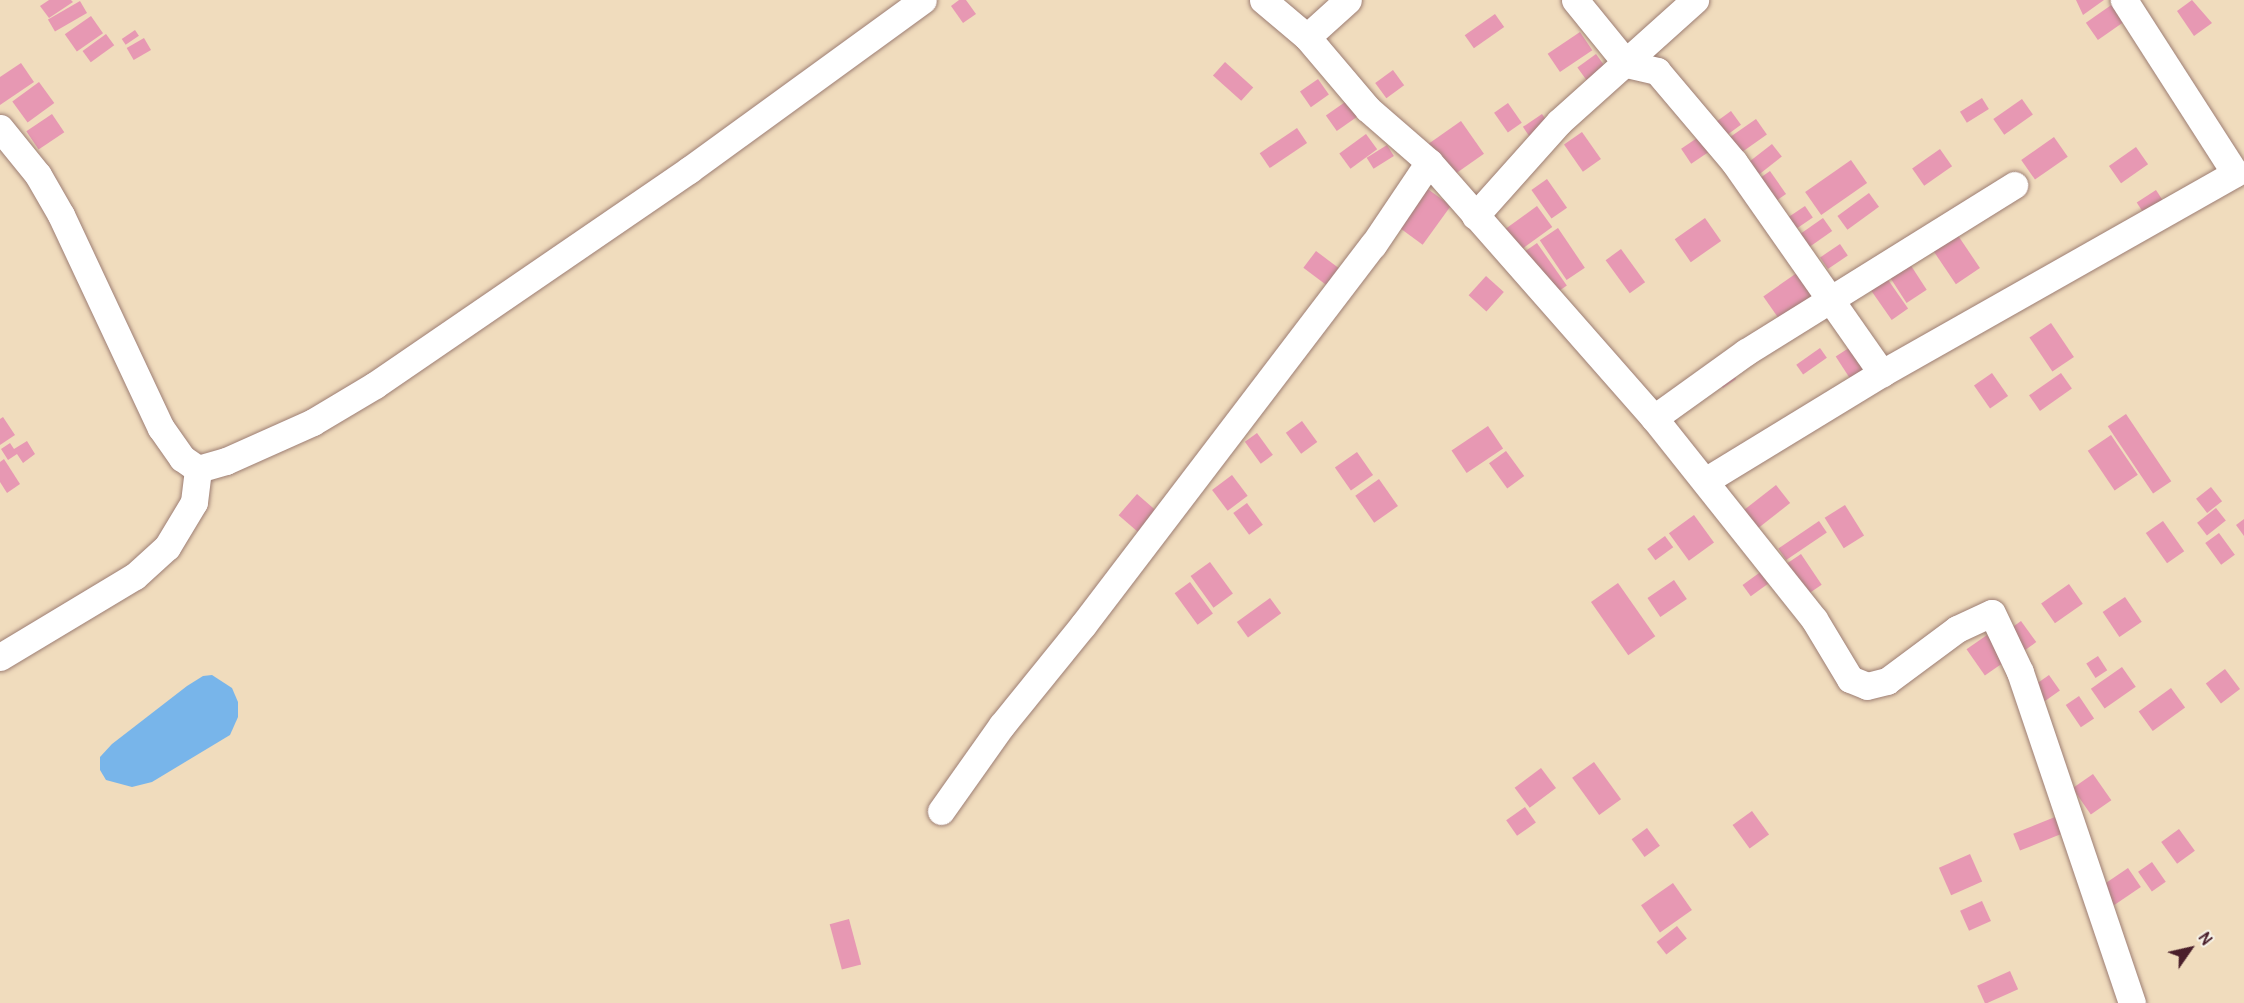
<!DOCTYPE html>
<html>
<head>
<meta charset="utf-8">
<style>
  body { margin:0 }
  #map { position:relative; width:2244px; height:1003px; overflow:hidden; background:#f0dcbd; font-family:Pangolin,sans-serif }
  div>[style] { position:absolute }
  .water>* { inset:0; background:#78b5ea }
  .building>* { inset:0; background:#e798b3; transform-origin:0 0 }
  .roads { filter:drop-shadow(0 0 2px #9d7e74) drop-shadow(0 0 2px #9d7e74) }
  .minor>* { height:27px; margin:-13.5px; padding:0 13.5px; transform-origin:13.5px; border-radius:13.5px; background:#fff }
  span { translate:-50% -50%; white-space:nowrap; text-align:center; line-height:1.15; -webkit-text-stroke:5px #f7f3e8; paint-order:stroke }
  .north { position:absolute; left:2160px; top:919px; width:60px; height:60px; -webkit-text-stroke:4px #f7f3e8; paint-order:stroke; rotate:56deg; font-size:16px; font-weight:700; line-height:24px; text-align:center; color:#4a1f2b }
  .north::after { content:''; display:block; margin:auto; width:21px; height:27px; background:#4a1f2b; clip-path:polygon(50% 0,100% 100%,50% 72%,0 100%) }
</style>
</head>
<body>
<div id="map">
  <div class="water">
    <div style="clip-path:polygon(212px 675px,232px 688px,238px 702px,238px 717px,230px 735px,152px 782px,132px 787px,106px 780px,100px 770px,100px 757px,112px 744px,187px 686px,203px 676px)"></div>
  </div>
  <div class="building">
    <div style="clip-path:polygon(49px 0,71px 0,73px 2px,49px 18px,40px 6px)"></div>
    <div style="clip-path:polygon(959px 0,966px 0,976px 14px,963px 23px,951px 6px)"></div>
    <div style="clip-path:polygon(2076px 0,2104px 0,2083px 15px)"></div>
    <div style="clip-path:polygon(2192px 0,2212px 23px,2194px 36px,2177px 11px)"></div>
    <div style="left:80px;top:1px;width:14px;height:37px;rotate:60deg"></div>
    <div style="left:2117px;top:1px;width:21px;height:38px;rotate:55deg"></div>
    <div style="left:1495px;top:14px;width:16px;height:37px;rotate:55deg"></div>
    <div style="left:91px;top:16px;width:21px;height:32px;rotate:55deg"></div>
    <div style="left:135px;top:30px;width:7px;height:16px;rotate:56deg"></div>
    <div style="left:1580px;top:32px;width:22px;height:39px;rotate:56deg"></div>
    <div style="left:106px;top:34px;width:14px;height:29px;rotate:54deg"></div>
    <div style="left:144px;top:38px;width:14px;height:20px;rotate:60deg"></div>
    <div style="left:1596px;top:54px;width:24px;height:23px;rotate:54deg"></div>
    <div style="left:1225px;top:62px;width:38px;height:18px;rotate:42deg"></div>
    <div style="clip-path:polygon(21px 63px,34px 82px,0 105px,0 77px)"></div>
    <div style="left:1393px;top:70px;width:19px;height:22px;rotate:54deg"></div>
    <div style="left:1318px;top:79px;width:19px;height:22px;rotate:55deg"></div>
    <div style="left:39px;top:82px;width:26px;height:33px;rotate:54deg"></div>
    <div style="left:1982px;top:98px;width:13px;height:26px;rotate:58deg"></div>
    <div style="left:2022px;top:99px;width:19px;height:35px;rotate:55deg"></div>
    <div style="left:1348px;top:100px;width:19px;height:27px;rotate:55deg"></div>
    <div style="left:1508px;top:103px;width:24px;height:17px;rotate:55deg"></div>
    <div style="left:1731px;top:111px;width:17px;height:25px;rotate:54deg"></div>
    <div style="left:52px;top:114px;width:22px;height:31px;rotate:56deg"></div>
    <div style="left:1542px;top:114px;width:11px;height:23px;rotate:56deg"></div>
    <div style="left:1756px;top:119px;width:19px;height:32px;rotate:55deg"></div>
    <div style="left:1461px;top:121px;width:40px;height:43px;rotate:55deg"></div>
    <div style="left:1297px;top:128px;width:18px;height:45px;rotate:56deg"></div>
    <div style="left:1582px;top:132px;width:33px;height:22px;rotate:55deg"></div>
    <div style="left:1706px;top:132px;width:18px;height:30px;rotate:56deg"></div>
    <div style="left:1366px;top:134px;width:19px;height:33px;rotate:54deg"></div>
    <div style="left:2054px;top:137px;width:24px;height:40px;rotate:55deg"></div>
    <div style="left:1772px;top:144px;width:16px;height:29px;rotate:52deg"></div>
    <div style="left:1387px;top:145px;width:13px;height:24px;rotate:58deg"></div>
    <div style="left:2136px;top:147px;width:21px;height:33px;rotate:55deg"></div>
    <div style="left:1940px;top:149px;width:21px;height:34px;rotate:55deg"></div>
    <div style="left:1851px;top:160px;width:28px;height:56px;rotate:55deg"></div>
    <div style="left:1770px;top:171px;width:28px;height:20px;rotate:55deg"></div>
    <div style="left:1547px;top:179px;width:35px;height:19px;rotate:55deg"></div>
    <div style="left:1425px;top:187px;width:32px;height:48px;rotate:36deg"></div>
    <div style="left:2156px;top:190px;width:20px;height:23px;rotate:57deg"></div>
    <div style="left:1869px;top:193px;width:17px;height:39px;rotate:54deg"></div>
    <div style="left:1537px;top:206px;width:26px;height:40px;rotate:54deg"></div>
    <div style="left:1805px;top:206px;width:14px;height:27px;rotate:56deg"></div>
    <div style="left:1705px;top:218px;width:28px;height:37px;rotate:55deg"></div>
    <div style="left:1823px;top:218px;width:16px;height:37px;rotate:55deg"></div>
    <div style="left:1558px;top:228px;width:48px;height:22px;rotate:56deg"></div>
    <div style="left:1957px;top:234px;width:41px;height:29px;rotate:56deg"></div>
    <div style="left:1537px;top:243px;width:52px;height:17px;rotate:55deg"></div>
    <div style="left:1840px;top:244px;width:14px;height:24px;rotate:56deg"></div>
    <div style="left:1621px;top:249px;width:41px;height:19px;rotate:54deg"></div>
    <div style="left:1316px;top:251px;width:30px;height:21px;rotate:37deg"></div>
    <div style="left:1906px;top:258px;width:38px;height:24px;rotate:57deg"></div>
    <div style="left:1801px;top:270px;width:35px;height:46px;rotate:55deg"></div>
    <div style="left:1884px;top:274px;width:42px;height:20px;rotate:55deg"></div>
    <div style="left:1486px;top:276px;width:24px;height:26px;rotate:42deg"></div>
    <div style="left:2051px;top:323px;width:41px;height:26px;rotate:56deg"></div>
    <div style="left:1855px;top:344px;width:31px;height:23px;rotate:57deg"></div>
    <div style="left:1820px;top:348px;width:12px;height:29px;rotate:55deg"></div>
    <div style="left:1730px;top:370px;width:11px;height:16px;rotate:56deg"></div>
    <div style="left:1992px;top:373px;width:28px;height:22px;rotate:55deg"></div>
    <div style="left:2061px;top:373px;width:19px;height:39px;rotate:55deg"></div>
    <div style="left:2126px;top:414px;width:81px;height:22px;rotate:56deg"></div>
    <div style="clip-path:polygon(3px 417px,15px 435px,0 445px,0 419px)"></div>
    <div style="left:1302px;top:421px;width:26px;height:20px;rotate:54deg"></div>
    <div style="left:1488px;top:426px;width:27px;height:44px;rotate:56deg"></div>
    <div style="left:1257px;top:433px;width:27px;height:15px;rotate:54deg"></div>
    <div style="left:2111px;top:435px;width:48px;height:28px;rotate:56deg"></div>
    <div style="clip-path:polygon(27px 441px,35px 454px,23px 463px,17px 454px,8px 460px,1px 449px,10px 443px,14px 449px)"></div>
    <div style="left:1506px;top:451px;width:31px;height:21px;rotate:54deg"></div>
    <div style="left:1357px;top:452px;width:28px;height:27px;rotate:55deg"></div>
    <div style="clip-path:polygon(4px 459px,20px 484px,7px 493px,0 482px,0 462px)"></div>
    <div style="left:1232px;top:475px;width:26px;height:25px;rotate:53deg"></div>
    <div style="left:1379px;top:479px;width:33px;height:29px;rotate:55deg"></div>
    <div style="left:1776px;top:485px;width:23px;height:46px;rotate:52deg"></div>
    <div style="left:2211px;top:487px;width:18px;height:19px;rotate:52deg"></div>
    <div style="left:1137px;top:494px;width:28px;height:28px;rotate:41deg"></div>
    <div style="left:1247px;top:503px;width:27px;height:17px;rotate:54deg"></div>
    <div style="left:1845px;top:505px;width:36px;height:24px;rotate:58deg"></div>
    <div style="left:2216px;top:508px;width:16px;height:24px;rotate:52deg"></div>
    <div style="left:1694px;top:515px;width:34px;height:31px;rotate:54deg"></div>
    <div style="clip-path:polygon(2244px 519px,2244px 536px,2236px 525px)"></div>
    <div style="left:1819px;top:521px;width:14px;height:49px;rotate:56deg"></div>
    <div style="left:2163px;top:521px;width:37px;height:21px;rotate:55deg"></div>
    <div style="left:2219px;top:533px;width:27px;height:17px;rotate:54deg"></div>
    <div style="left:1665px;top:536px;width:14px;height:22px;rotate:54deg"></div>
    <div style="left:1801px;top:554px;width:37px;height:17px;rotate:56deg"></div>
    <div style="left:1210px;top:562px;width:39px;height:24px;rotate:54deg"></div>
    <div style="left:1766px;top:568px;width:14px;height:29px;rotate:54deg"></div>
    <div style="left:1674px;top:580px;width:23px;height:32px;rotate:56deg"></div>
    <div style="left:1190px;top:582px;width:39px;height:19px;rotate:54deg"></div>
    <div style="left:1618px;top:583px;width:65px;height:33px;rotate:55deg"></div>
    <div style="left:2069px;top:584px;width:24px;height:34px;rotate:55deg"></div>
    <div style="left:2125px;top:597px;width:30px;height:27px;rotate:56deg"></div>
    <div style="left:1270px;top:598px;width:19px;height:41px;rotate:54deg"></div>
    <div style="left:2021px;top:621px;width:26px;height:15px;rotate:54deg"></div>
    <div style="left:1987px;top:635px;width:32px;height:25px;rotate:55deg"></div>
    <div style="left:2098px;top:656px;width:17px;height:14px;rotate:57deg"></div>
    <div style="left:2122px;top:667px;width:24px;height:38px;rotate:55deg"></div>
    <div style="left:2225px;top:669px;width:25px;height:24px;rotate:53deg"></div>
    <div style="left:2049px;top:675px;width:19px;height:19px;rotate:55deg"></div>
    <div style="left:2171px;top:688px;width:24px;height:40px;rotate:54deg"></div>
    <div style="left:2079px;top:696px;width:27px;height:16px;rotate:56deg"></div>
    <div style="left:1594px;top:762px;width:46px;height:27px;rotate:54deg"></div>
    <div style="left:1541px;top:768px;width:25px;height:33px;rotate:53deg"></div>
    <div style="left:2093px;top:774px;width:32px;height:25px;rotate:55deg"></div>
    <div style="left:1525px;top:807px;width:19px;height:23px;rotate:55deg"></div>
    <div style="left:1752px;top:811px;width:29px;height:24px;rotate:54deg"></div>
    <div style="left:2055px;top:817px;width:18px;height:45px;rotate:68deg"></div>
    <div style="left:1647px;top:828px;width:22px;height:19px;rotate:54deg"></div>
    <div style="left:2179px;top:829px;width:27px;height:22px;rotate:54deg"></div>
    <div style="left:1970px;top:854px;width:30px;height:34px;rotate:66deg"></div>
    <div style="left:2152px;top:862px;width:24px;height:17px;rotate:55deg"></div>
    <div style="left:2128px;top:868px;width:23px;height:36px;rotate:56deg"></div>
    <div style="left:1673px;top:883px;width:33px;height:39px;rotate:55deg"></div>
    <div style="left:1982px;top:901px;width:22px;height:24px;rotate:66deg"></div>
    <div style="left:849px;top:919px;width:47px;height:20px;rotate:75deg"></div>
    <div style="left:1677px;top:926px;width:16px;height:26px;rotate:52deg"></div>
    <div style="left:2010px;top:971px;width:20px;height:36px;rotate:66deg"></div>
  </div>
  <div class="roads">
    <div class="minor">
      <div style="left:1263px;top:0;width:57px;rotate:40.1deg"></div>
      <div style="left:1307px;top:37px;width:94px;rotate:49.7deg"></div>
      <div style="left:1368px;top:109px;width:81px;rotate:41deg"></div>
      <div style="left:1429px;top:162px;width:341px;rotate:48.7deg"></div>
      <div style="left:1654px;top:418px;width:257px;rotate:51.5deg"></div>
      <div style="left:1814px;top:619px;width:70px;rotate:59deg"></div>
      <div style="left:1850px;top:679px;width:18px;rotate:22deg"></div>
      <div style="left:1867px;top:686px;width:21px;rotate:-14deg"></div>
      <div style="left:1887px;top:681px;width:87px;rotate:-36.6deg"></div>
      <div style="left:1957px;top:629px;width:38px;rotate:-25deg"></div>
      <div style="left:1992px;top:613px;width:65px;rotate:64.6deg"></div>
      <div style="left:2020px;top:672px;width:349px;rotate:71.3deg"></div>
      <div style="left:1575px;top:0;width:82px;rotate:50.9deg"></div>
      <div style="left:1627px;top:64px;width:31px;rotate:13deg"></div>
      <div style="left:1657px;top:71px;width:119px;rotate:49.8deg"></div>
      <div style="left:1734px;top:162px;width:258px;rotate:55deg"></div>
      <div style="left:1307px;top:37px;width:55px;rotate:-42.1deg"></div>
      <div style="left:0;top:128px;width:60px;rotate:51deg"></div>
      <div style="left:38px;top:175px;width:46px;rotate:60.1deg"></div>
      <div style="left:61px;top:215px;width:235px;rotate:64.9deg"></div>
      <div style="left:161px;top:428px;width:37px;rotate:55deg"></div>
      <div style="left:182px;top:458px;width:19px;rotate:35deg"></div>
      <div style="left:198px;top:469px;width:29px;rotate:-16deg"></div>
      <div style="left:226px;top:461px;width:95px;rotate:-24.1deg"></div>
      <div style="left:313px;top:422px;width:72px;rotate:-30.8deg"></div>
      <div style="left:375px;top:385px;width:381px;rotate:-34.4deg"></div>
      <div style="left:689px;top:170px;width:289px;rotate:-36deg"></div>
      <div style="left:1475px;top:216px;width:126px;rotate:-48.2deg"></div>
      <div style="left:1559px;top:122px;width:183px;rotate:-41.9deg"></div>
      <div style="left:1654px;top:418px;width:113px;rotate:-35.7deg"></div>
      <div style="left:1746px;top:352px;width:316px;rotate:-31.9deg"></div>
      <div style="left:1705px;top:481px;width:207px;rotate:-31.4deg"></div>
      <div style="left:1882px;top:373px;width:406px;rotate:-29.5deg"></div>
      <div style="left:2235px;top:173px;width:206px;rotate:-122.7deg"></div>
      <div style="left:0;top:657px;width:157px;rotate:-31deg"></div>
      <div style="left:135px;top:576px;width:43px;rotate:-42.2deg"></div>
      <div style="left:167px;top:547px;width:52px;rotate:-59deg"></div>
      <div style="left:194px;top:502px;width:33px;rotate:-83deg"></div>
      <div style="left:941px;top:811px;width:105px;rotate:-54.7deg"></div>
      <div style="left:1002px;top:725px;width:129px;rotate:-51deg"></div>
      <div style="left:1083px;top:625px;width:478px;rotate:-52.7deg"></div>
      <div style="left:1373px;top:245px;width:100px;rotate:-56deg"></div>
    </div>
  </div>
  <div class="north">N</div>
</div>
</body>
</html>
